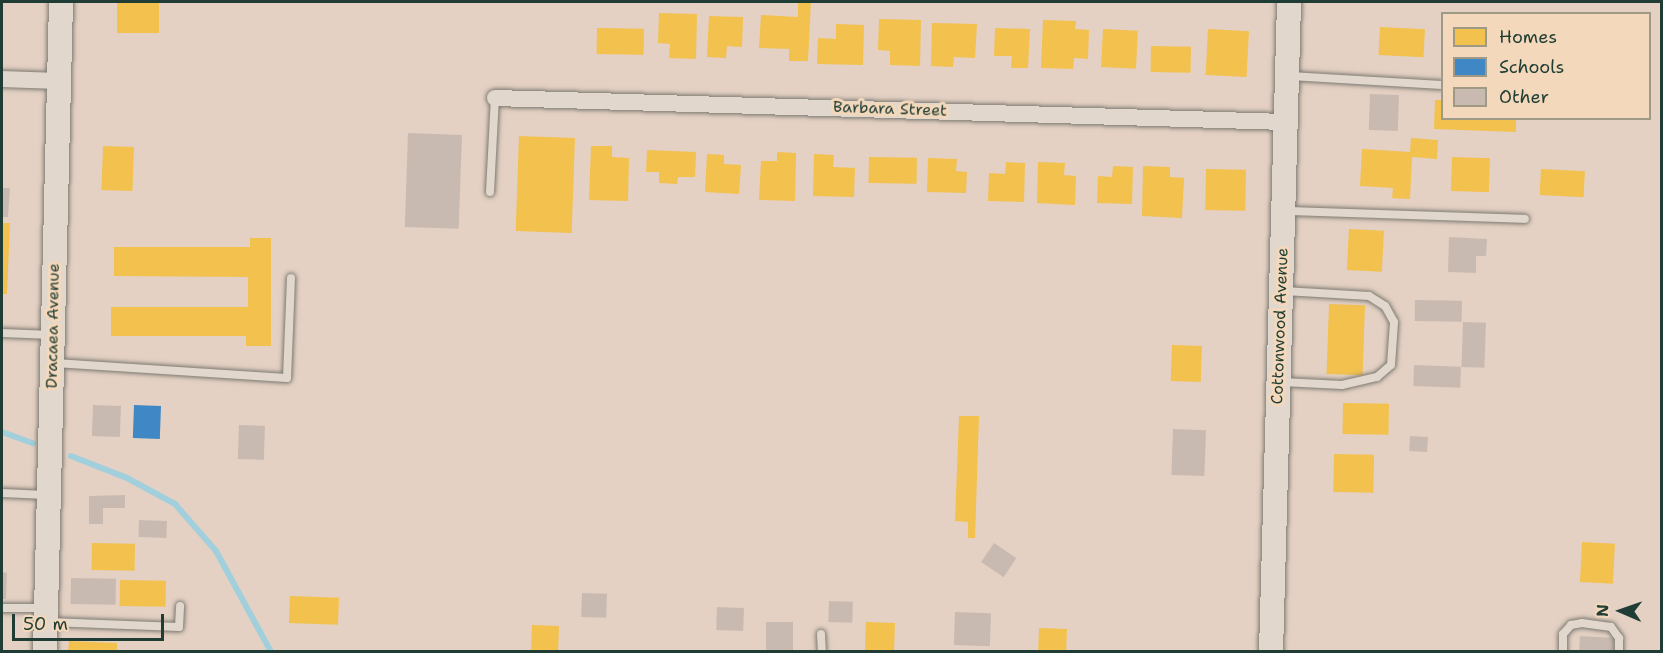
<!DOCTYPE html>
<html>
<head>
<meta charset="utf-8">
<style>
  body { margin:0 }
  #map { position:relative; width:1663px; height:653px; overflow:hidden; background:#e4d1c3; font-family:"Shantell Sans",sans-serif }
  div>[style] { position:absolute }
  .homes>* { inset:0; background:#f2c14e; transform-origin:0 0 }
  .schools>* { inset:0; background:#3f88c5; transform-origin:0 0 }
  .stream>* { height:6px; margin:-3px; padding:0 3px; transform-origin:3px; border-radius:3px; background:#a2cfdc }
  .building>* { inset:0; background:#c9bab1; transform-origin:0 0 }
  .roads { filter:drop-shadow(0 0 2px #7d7a72) drop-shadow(0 0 2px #7d7a72) }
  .lane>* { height:8px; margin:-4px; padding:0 4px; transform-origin:4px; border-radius:4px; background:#e1d7cc }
  .street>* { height:16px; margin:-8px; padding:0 8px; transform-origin:8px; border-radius:8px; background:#e1d7cc }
  .secondary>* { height:24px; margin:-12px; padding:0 12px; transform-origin:12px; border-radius:12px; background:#e1d7cc }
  span { translate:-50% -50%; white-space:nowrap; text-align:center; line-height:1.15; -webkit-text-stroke:6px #f4d8bb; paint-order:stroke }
  .street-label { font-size:16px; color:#1f3d34 }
  .frame { position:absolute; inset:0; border:3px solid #1f3d34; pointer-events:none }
  .legend { position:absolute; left:1441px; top:12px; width:210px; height:108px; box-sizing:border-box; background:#f4d8bb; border:2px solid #9f9a85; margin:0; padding:8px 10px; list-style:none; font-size:18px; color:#1f3d34 }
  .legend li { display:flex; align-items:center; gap:12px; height:30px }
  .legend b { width:30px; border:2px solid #9f9a85 }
  .north { position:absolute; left:1591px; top:581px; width:60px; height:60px; -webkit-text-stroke:4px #f4d8bb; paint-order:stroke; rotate:272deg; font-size:16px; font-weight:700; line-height:24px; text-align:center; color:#1f3d34 }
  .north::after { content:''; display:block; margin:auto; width:21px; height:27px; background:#1f3d34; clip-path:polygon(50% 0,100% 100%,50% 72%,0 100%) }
  .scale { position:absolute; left:12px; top:614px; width:152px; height:27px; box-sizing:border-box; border:3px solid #1f3d34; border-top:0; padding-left:8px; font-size:18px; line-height:21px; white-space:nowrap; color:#1f3d34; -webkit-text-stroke:4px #f4d8bb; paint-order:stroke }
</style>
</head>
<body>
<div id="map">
  <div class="homes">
    <div style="left:117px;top:2px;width:42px;height:31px"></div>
    <div style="clip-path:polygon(798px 2px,811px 2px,808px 61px,789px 61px,789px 49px,759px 48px,761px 15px,798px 17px)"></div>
    <div style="clip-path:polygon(659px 13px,697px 14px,696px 59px,669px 58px,670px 44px,658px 43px)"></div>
    <div style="clip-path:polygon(709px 16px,743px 17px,742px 47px,727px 46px,726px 58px,707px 57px)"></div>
    <div style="clip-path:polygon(879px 19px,921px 20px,920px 66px,890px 65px,890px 51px,878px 50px)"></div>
    <div style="clip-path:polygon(1043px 20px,1076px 21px,1075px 29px,1089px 30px,1088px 59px,1074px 58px,1073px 69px,1041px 68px)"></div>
    <div style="clip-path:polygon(932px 23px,977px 24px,975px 58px,954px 57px,953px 67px,931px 66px)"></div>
    <div style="clip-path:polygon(836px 24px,864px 25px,863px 65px,817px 64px,818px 38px,836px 39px)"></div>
    <div style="left:1380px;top:27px;width:45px;height:28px;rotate:3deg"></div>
    <div style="left:597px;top:28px;width:47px;height:26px;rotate:1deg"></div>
    <div style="clip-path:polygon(995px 28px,1030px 29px,1028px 68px,1011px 68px,1012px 56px,994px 56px)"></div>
    <div style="left:1103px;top:29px;width:35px;height:38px;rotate:3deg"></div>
    <div style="left:1208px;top:29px;width:41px;height:46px;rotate:3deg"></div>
    <div style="left:1151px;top:46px;width:40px;height:26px;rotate:1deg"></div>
    <div style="clip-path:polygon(1435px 100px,1442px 100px,1442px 118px,1516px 118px,1516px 132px,1434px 129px)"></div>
    <div style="left:519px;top:136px;width:56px;height:95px;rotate:2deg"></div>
    <div style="clip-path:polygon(1411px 138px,1438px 140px,1437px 159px,1412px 157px,1410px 199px,1392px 198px,1393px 188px,1360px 186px,1362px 149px,1410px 152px)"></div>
    <div style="left:103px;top:146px;width:31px;height:44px;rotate:2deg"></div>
    <div style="clip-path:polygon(591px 146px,612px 146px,612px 157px,629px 158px,628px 201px,589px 200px)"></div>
    <div style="clip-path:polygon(647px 150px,696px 152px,695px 177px,678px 177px,677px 184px,659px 183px,659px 172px,646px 172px)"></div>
    <div style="clip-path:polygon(777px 152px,796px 153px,795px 201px,759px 200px,761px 161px,777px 161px)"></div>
    <div style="clip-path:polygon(707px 154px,724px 155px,724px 164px,741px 165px,739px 194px,705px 192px)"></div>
    <div style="clip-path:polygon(814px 154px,834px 155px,833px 167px,855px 168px,854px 197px,813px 196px)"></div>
    <div style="left:869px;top:157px;width:48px;height:26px;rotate:1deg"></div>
    <div style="left:1452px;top:157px;width:38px;height:34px;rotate:2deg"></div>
    <div style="clip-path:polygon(928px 158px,957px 159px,956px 171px,967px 172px,966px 193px,927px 192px)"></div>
    <div style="clip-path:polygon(1006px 162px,1025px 163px,1024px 202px,988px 201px,989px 173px,1005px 174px)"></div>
    <div style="clip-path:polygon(1038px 162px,1065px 163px,1064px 175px,1076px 176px,1075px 205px,1037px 203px)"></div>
    <div style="clip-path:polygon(1113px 166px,1133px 167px,1132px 204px,1097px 203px,1098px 176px,1112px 177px)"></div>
    <div style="clip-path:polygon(1143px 166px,1170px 167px,1170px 177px,1184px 178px,1182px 218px,1142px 216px)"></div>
    <div style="left:1206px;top:169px;width:40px;height:41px;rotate:1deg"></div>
    <div style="left:1541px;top:169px;width:44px;height:26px;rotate:3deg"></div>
    <div style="clip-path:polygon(2px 223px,10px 223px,7px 294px,2px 294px)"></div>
    <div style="left:1349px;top:229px;width:35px;height:41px;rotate:3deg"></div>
    <div style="clip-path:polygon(250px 238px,271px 238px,271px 346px,246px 346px,246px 336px,111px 336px,111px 307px,248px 307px,248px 277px,114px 276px,114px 247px,250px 247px)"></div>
    <div style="left:1329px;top:304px;width:36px;height:70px;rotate:2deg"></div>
    <div style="left:1172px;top:345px;width:30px;height:36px;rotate:2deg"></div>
    <div style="left:1343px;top:403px;width:46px;height:31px;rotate:1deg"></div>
    <div style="clip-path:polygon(959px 416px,979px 416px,975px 538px,968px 538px,968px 522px,955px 521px)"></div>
    <div style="left:1334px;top:454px;width:40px;height:38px;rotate:1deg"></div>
    <div style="left:1582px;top:542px;width:33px;height:40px;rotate:3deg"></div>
    <div style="left:92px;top:543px;width:43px;height:27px;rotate:1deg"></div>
    <div style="left:120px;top:580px;width:46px;height:26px;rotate:1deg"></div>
    <div style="left:290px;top:596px;width:49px;height:27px;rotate:2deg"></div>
    <div style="left:866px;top:622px;width:29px;height:30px;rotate:2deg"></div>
    <div style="left:532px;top:625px;width:27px;height:27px;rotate:2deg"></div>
    <div style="left:1039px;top:628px;width:28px;height:24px;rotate:2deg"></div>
    <div style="clip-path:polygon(69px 641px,117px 643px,117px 652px,68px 652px)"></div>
  </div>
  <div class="schools">
    <div style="left:134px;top:405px;width:27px;height:33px;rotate:2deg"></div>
  </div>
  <div class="stream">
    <div style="left:2px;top:432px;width:33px;rotate:20deg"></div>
    <div style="left:71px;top:456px;width:60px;rotate:21.4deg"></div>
    <div style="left:127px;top:478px;width:55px;rotate:28.4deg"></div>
    <div style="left:175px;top:504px;width:62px;rotate:48.9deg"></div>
    <div style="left:216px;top:551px;width:115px;rotate:61.4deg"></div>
  </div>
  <div class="building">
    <div style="left:1370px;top:94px;width:29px;height:36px;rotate:2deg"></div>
    <div style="left:408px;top:133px;width:54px;height:94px;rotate:2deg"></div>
    <div style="clip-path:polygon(2px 188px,10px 188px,8px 217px,2px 217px)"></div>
    <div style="clip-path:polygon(1449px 237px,1487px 239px,1486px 256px,1476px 256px,1476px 273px,1448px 272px)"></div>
    <div style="left:1415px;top:300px;width:47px;height:21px;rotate:1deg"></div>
    <div style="left:1463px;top:322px;width:23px;height:45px;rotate:2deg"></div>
    <div style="left:1414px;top:365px;width:47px;height:21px;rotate:2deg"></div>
    <div style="left:93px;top:405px;width:28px;height:31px;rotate:2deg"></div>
    <div style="left:239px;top:425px;width:26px;height:34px;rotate:2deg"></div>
    <div style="left:1173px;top:429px;width:33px;height:46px;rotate:2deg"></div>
    <div style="left:1410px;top:436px;width:18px;height:15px;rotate:3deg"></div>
    <div style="clip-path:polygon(125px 495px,125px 508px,103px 508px,103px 524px,89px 524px,89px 496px)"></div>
    <div style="left:139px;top:520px;width:28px;height:17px;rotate:2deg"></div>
    <div style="left:994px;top:543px;width:27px;height:23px;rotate:34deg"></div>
    <div style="clip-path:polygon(2px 572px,7px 573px,6px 599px,2px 599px)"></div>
    <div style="left:71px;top:578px;width:45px;height:26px;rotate:1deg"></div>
    <div style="left:582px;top:593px;width:25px;height:24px;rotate:2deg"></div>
    <div style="left:829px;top:601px;width:24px;height:21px;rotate:2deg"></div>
    <div style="left:717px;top:607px;width:27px;height:23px;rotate:2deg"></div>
    <div style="left:955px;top:612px;width:36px;height:33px;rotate:2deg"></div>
    <div style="left:766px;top:622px;width:27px;height:30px"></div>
    <div style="clip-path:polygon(1580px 636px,1614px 638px,1614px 652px,1579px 652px)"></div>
  </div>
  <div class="roads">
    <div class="lane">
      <div style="left:1290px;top:76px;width:152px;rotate:3.4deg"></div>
      <div style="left:490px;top:192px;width:94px;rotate:-87deg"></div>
      <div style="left:1286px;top:211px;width:239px;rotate:1.9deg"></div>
      <div style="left:2px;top:333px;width:50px;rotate:2.3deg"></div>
      <div style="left:55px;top:363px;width:232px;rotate:3.7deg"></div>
      <div style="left:287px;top:378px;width:100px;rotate:-87.7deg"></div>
      <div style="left:1282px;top:382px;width:60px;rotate:2.9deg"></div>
      <div style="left:1342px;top:385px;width:36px;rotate:-13deg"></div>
      <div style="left:1377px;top:377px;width:18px;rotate:-41deg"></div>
      <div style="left:1391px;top:365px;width:43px;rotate:-86deg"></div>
      <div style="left:1394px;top:322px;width:18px;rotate:-119deg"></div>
      <div style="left:1385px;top:306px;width:19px;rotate:-148deg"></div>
      <div style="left:1369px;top:296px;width:85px;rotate:-176.6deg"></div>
      <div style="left:2px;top:493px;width:44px;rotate:2.6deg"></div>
      <div style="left:2px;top:608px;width:43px"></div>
      <div style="left:49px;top:622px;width:130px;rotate:2.2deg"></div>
      <div style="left:179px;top:627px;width:21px;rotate:-87deg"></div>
      <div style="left:821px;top:634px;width:18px;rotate:87deg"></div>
      <div style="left:1563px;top:652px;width:18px;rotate:-90deg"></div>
      <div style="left:1563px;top:634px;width:12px;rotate:-48deg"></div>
      <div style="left:1571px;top:625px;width:11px;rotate:-10deg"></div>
      <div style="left:1582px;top:623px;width:29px;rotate:8deg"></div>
      <div style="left:1611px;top:627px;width:14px;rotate:54deg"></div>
      <div style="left:1619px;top:638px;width:14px;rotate:90deg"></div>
    </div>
    <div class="street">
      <div style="left:2px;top:79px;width:56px;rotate:2deg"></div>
      <div style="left:495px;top:98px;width:790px;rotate:1.74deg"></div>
    </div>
    <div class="secondary">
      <div style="left:45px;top:652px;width:650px;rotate:-88.59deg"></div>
      <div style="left:1271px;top:652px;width:650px;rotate:-88.41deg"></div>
    </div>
  </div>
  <div class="street-label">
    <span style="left:890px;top:109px;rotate:2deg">Barbara Street</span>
    <span style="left:53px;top:326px;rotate:-89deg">Dracaea Avenue</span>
    <span style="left:1280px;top:326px;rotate:-88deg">Cottonwood Avenue</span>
  </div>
  <div class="frame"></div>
  <ul class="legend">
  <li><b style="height:16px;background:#f2c14e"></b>Homes</li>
  <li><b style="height:16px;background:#3f88c5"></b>Schools</li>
  <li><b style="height:16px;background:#c9bab1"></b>Other</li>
  </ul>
  <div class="north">N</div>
  <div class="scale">50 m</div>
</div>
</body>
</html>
